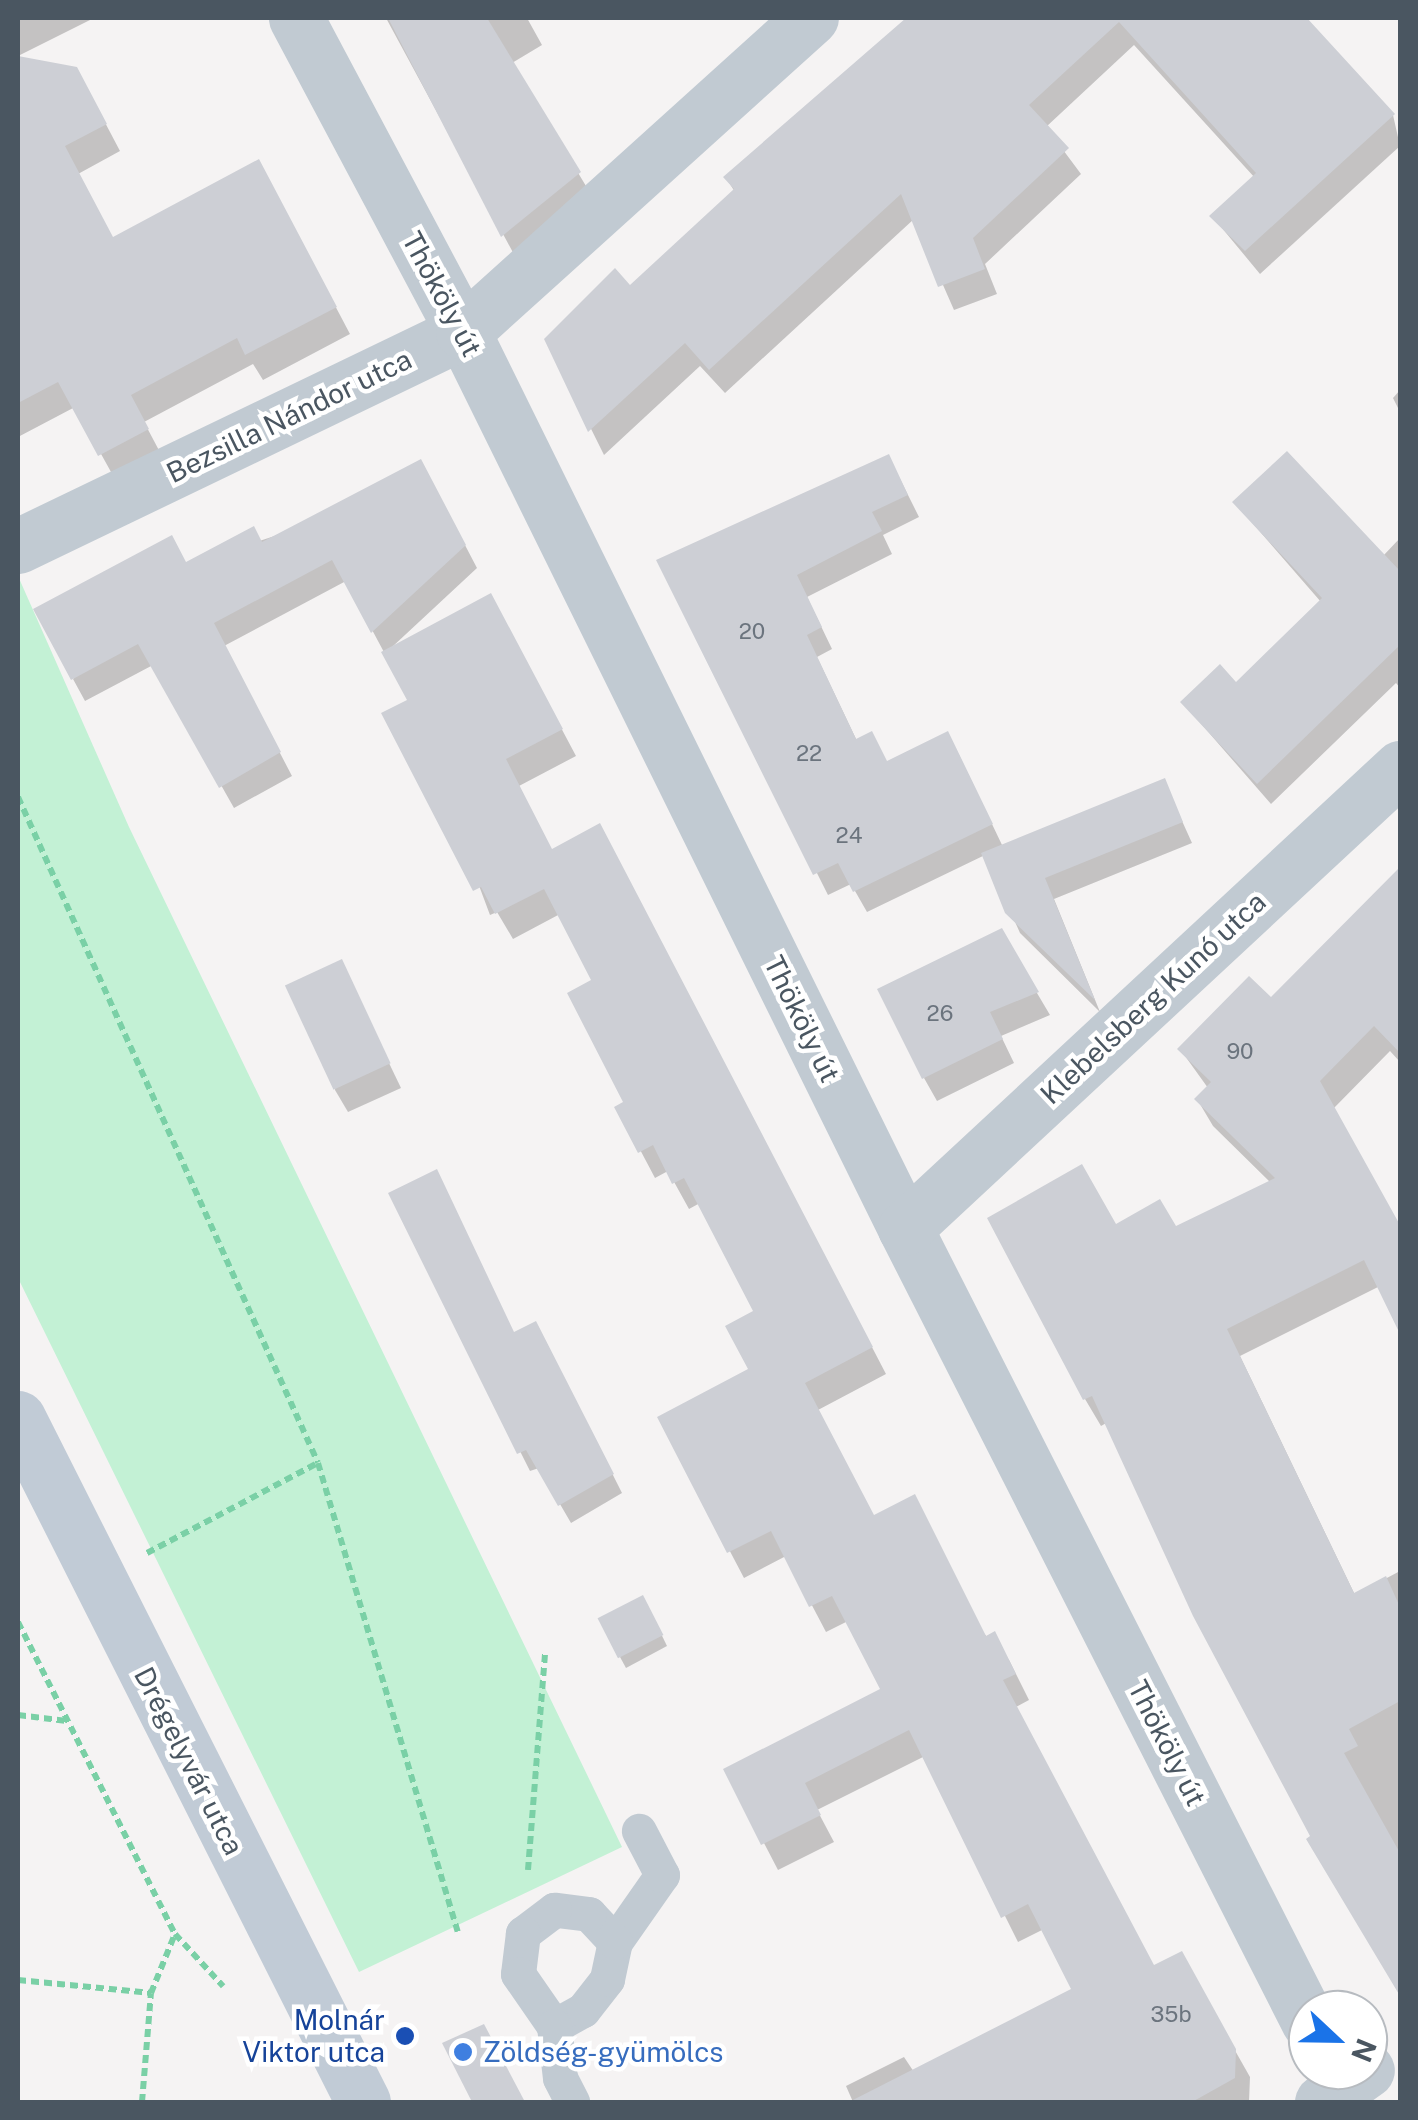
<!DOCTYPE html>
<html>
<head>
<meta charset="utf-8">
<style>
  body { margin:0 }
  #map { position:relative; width:1418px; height:2120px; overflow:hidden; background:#f5f3f3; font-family:"Public Sans",sans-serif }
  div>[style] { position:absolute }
  .green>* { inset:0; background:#c3f1d5 }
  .shadow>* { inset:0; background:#0003 }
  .building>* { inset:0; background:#cdcfd5; transform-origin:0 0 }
  .path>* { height:6px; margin-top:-3px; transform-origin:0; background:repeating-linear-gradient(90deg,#7ad0a6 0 8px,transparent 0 13px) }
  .service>* { height:35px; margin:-17.5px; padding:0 17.5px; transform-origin:17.5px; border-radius:17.5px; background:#c1cad2 }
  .minor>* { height:55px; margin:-27.5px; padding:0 27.5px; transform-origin:27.5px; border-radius:27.5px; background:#c1cad2 }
  .secondary>* { height:55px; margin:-27.5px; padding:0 27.5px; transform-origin:27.5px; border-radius:27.5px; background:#c1cbd6 }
  .dots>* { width:28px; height:28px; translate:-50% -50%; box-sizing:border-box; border:5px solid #fff; border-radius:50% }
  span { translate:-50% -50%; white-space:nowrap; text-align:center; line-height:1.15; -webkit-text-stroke:9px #fff; paint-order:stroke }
  .number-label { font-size:22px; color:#6b747e }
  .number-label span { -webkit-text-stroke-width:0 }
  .street-label { font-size:28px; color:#4a5661 }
  .transit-label { font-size:28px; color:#164399 }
  .right { translate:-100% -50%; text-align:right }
  .shop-label { font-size:28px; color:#366cbe }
  .left { translate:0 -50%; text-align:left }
  .frame { position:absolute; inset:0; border:20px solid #4a5661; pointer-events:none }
  .north { position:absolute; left:1288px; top:1990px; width:100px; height:100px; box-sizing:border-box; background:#fff; border:2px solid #b7bbc0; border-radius:50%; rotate:112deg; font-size:28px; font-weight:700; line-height:40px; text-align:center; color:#4a5661 }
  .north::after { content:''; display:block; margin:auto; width:35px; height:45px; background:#1a73e8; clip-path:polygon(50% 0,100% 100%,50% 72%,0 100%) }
</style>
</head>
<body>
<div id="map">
  <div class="green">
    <div style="clip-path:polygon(18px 576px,129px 827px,622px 1847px,359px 1972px,18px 1278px)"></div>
  </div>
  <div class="shadow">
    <div style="clip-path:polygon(18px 18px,94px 18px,18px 56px)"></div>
    <div style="clip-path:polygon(386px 18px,527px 18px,542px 45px,512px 63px,592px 196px,516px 258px)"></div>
    <div style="clip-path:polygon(909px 18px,1304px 18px,1393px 115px,1400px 146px,1260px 274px,1212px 216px,1255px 178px,1134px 45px,1046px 127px,1081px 174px,985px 264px,997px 294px,954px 310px,914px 219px,725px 393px,700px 366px,604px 455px,547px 340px,630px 289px,735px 192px,726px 178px)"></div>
    <div style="clip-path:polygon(18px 58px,76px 69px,91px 96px,120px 151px,78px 174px,113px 240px,273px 188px,350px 334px,263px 380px,253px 364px,144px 422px,162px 456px,116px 481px,75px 407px,18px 437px)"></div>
    <div style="clip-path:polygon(1400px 390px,1400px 412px,1393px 398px)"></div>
    <div style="clip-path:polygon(900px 479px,919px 517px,883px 535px,892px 554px,807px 597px,832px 649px,817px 657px,857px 741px,887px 763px,959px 755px,1003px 847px,1164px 781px,1192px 843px,1054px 899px,1100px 1012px,1020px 933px,985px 855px,867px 912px,851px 884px,828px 895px,660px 561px)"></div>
    <div style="clip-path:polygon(433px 484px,477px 568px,391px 648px,505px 622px,576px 756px,519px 786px,552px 852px,614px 852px,886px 1374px,818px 1410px,874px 1517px,1009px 1660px,1029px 1700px,1016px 1707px,1154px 1968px,1181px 1955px,1250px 2077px,1249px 2102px,853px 2102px,846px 2086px,904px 2057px,914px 2072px,1074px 1991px,1044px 1929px,1018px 1942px,925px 1756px,817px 1810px,834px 1842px,778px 1870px,726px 1770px,883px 1691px,848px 1621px,826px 1632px,786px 1556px,744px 1578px,660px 1418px,752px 1370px,757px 1312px,700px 1203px,689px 1209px,668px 1171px,655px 1178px,618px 1108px,626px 1103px,595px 981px,560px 914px,513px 939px,497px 912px,490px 915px,410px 701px,346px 581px,224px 646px,292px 776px,234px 808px,153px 665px,85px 701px,73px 679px,186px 565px)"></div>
    <div style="clip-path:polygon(1235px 503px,1383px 556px,1400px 538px,1400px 688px,1396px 683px,1271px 804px,1183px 703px,1236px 685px,1321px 602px)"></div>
    <div style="clip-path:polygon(1400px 871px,1400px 1062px,1390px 1051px,1333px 1109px,1400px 1230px,1400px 1276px,1240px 1356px,1355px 1595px,1400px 1571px,1400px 1993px,1313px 1837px,1108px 1422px,1101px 1426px,1085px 1399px,990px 1219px,1175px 1229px,1271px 1183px,1213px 1126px,1197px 1099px,1208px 1088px,1180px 1049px,1271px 1000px)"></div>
    <div style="clip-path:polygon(1001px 932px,1050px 1015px,1001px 1036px,1014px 1063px,937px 1101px,924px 1078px)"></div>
    <div style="clip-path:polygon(341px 963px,401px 1088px,348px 1112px,335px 1090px)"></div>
    <div style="clip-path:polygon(391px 1194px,514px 1335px,546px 1342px,622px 1493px,571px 1523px,539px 1468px,530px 1471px)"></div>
    <div style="clip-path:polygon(649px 1609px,667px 1646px,626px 1668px,620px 1657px)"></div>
  </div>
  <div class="building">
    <div style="clip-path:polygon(388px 18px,487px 18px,581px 172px,501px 237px)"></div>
    <div style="clip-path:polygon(906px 18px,1307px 18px,1395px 114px,1245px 251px,1209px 216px,1256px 173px,1119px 22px,1029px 105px,1069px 148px,973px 238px,985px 269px,938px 287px,901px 194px,709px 370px,685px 343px,588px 432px,544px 339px,615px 268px,630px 285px,734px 189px,723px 177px)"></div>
    <div style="clip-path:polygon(18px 56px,77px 67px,107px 124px,65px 146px,113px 237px,259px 159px,337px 307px,245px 355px,237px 338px,131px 395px,149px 429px,98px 456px,58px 382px,18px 403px)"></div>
    <div style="clip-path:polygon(1287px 451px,1400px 571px,1400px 645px,1257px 784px,1180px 702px,1220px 664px,1236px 682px,1322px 598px,1232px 502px)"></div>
    <div style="clip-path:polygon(889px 454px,908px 495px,872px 512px,882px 531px,797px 575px,822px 627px,807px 635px,856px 739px,872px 731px,887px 761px,948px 731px,993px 824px,853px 892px,838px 863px,813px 875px,656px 560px)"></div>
    <div style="clip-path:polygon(421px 459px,466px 545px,371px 633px,332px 560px,214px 623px,281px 752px,219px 788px,138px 644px,71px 680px,33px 609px,172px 535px,186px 562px,254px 526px,262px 542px)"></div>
    <div style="clip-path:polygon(491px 593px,563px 729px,506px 759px,552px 849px,600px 823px,873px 1347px,805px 1383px,874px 1515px,915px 1494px,986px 1636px,995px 1631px,1016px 1674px,1003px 1680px,1154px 1965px,1182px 1951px,1236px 2049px,1235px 2078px,1192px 2102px,849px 2102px,1071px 1989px,1028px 1904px,1001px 1918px,909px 1730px,805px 1783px,821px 1815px,761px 1845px,723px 1769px,880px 1689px,832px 1596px,809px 1607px,771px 1531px,727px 1553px,657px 1417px,748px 1369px,725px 1326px,753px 1311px,684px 1178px,672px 1184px,653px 1145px,638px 1153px,614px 1107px,623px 1102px,567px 993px,591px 980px,544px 889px,495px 914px,481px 887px,473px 891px,381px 713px,407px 700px,381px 652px)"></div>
    <div style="clip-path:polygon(1165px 778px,1183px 822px,1045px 878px,1095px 1000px,1005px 913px,981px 853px)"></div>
    <div style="clip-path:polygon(1400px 867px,1400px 1053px,1374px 1026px,1320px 1081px,1400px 1225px,1400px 1334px,1364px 1260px,1227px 1329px,1354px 1593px,1386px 1576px,1400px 1607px,1400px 1701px,1349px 1729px,1358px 1746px,1344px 1753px,1400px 1853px,1400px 1996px,1306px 1839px,1310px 1836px,1193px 1616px,1092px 1396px,1083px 1400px,987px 1218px,1082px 1164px,1116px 1224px,1160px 1199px,1176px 1226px,1275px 1178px,1194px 1099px,1211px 1082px,1177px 1049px,1249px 976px,1271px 997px)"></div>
    <div style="clip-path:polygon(1002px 928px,1039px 992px,990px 1012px,1003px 1039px,922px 1079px,877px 989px)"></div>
    <div style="left:342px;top:959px;width:115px;height:63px;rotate:65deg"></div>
    <div style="clip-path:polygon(437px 1169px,514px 1332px,536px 1321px,614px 1474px,558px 1506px,526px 1450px,517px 1454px,388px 1193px)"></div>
    <div style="left:643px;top:1595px;width:45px;height:51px;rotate:63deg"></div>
    <div style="clip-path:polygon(484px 2024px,525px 2102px,472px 2102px,442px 2043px)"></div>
  </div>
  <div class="path">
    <div style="left:18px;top:797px;width:730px;rotate:65.75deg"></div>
    <div style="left:318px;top:1463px;width:489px;rotate:73.4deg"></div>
    <div style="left:147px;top:1553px;width:193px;rotate:-27.8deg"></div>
    <div style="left:18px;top:1622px;width:349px;rotate:63.3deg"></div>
    <div style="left:175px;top:1934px;width:71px;rotate:47.3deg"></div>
    <div style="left:18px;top:1715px;width:49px;rotate:7deg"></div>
    <div style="left:528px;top:1870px;width:219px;rotate:-85.5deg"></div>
    <div style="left:18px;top:1980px;width:134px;rotate:5.6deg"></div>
    <div style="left:151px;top:1993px;width:64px;rotate:-67.9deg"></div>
    <div style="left:142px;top:2102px;width:109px;rotate:-85.3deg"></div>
  </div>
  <div class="service">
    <div style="left:615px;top:1942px;width:82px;rotate:-55deg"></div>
    <div style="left:662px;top:1875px;width:50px;rotate:-117.6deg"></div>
    <div style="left:554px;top:2026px;width:33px;rotate:-29deg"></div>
    <div style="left:583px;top:2010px;width:39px;rotate:-52deg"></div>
    <div style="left:607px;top:1979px;width:38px;rotate:-78deg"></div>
    <div style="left:615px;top:1942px;width:38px;rotate:-133deg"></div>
    <div style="left:589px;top:1914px;width:35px;rotate:-173deg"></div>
    <div style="left:554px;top:1910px;width:39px;rotate:143deg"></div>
    <div style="left:523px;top:1933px;width:41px;rotate:97deg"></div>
    <div style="left:518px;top:1974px;width:63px;rotate:55.3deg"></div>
    <div style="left:554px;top:2026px;width:52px;rotate:83.4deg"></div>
    <div style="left:560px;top:2078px;width:27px;rotate:63deg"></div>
  </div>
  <div class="minor">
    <div style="left:296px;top:18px;width:356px;rotate:62deg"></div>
    <div style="left:463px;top:332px;width:999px;rotate:63.74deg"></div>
    <div style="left:905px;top:1228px;width:890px;rotate:63.06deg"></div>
    <div style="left:18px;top:546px;width:494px;rotate:-25.7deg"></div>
    <div style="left:463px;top:332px;width:469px;rotate:-42.1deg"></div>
    <div style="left:905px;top:1228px;width:676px;rotate:-42.9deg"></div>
    <div style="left:1322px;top:2102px;width:55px;rotate:-35.4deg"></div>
  </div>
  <div class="secondary">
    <div style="left:18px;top:1418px;width:766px;rotate:63.23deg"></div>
  </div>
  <div class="dots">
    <div style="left:405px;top:2036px;background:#1a4fb4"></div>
    <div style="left:463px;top:2052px;background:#3f7fe0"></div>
  </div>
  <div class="number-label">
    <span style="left:752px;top:632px">20</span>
    <span style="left:809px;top:754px">22</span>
    <span style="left:849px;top:836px">24</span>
    <span style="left:940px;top:1014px">26</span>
    <span style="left:1240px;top:1052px">90</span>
    <span style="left:1171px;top:2015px">35b</span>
  </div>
  <div class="street-label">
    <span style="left:442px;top:294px;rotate:62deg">Thököly út</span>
    <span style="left:289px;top:416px;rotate:-26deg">Bezsilla Nándor utca</span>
    <span style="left:1153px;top:998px;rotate:-43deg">Klebelsberg Kunó utca</span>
    <span style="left:802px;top:1019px;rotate:64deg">Thököly út</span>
    <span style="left:1167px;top:1743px;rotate:63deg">Thököly út</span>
    <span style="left:189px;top:1761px;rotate:63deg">Drégelyvár utca</span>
  </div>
  <div class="transit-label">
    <span class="right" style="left:385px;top:2036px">Molnár<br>Viktor utca</span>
  </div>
  <div class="shop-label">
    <span class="left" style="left:483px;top:2052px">Zöldség-gyümölcs</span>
  </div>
  <div class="frame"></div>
  <div class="north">N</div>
</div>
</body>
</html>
